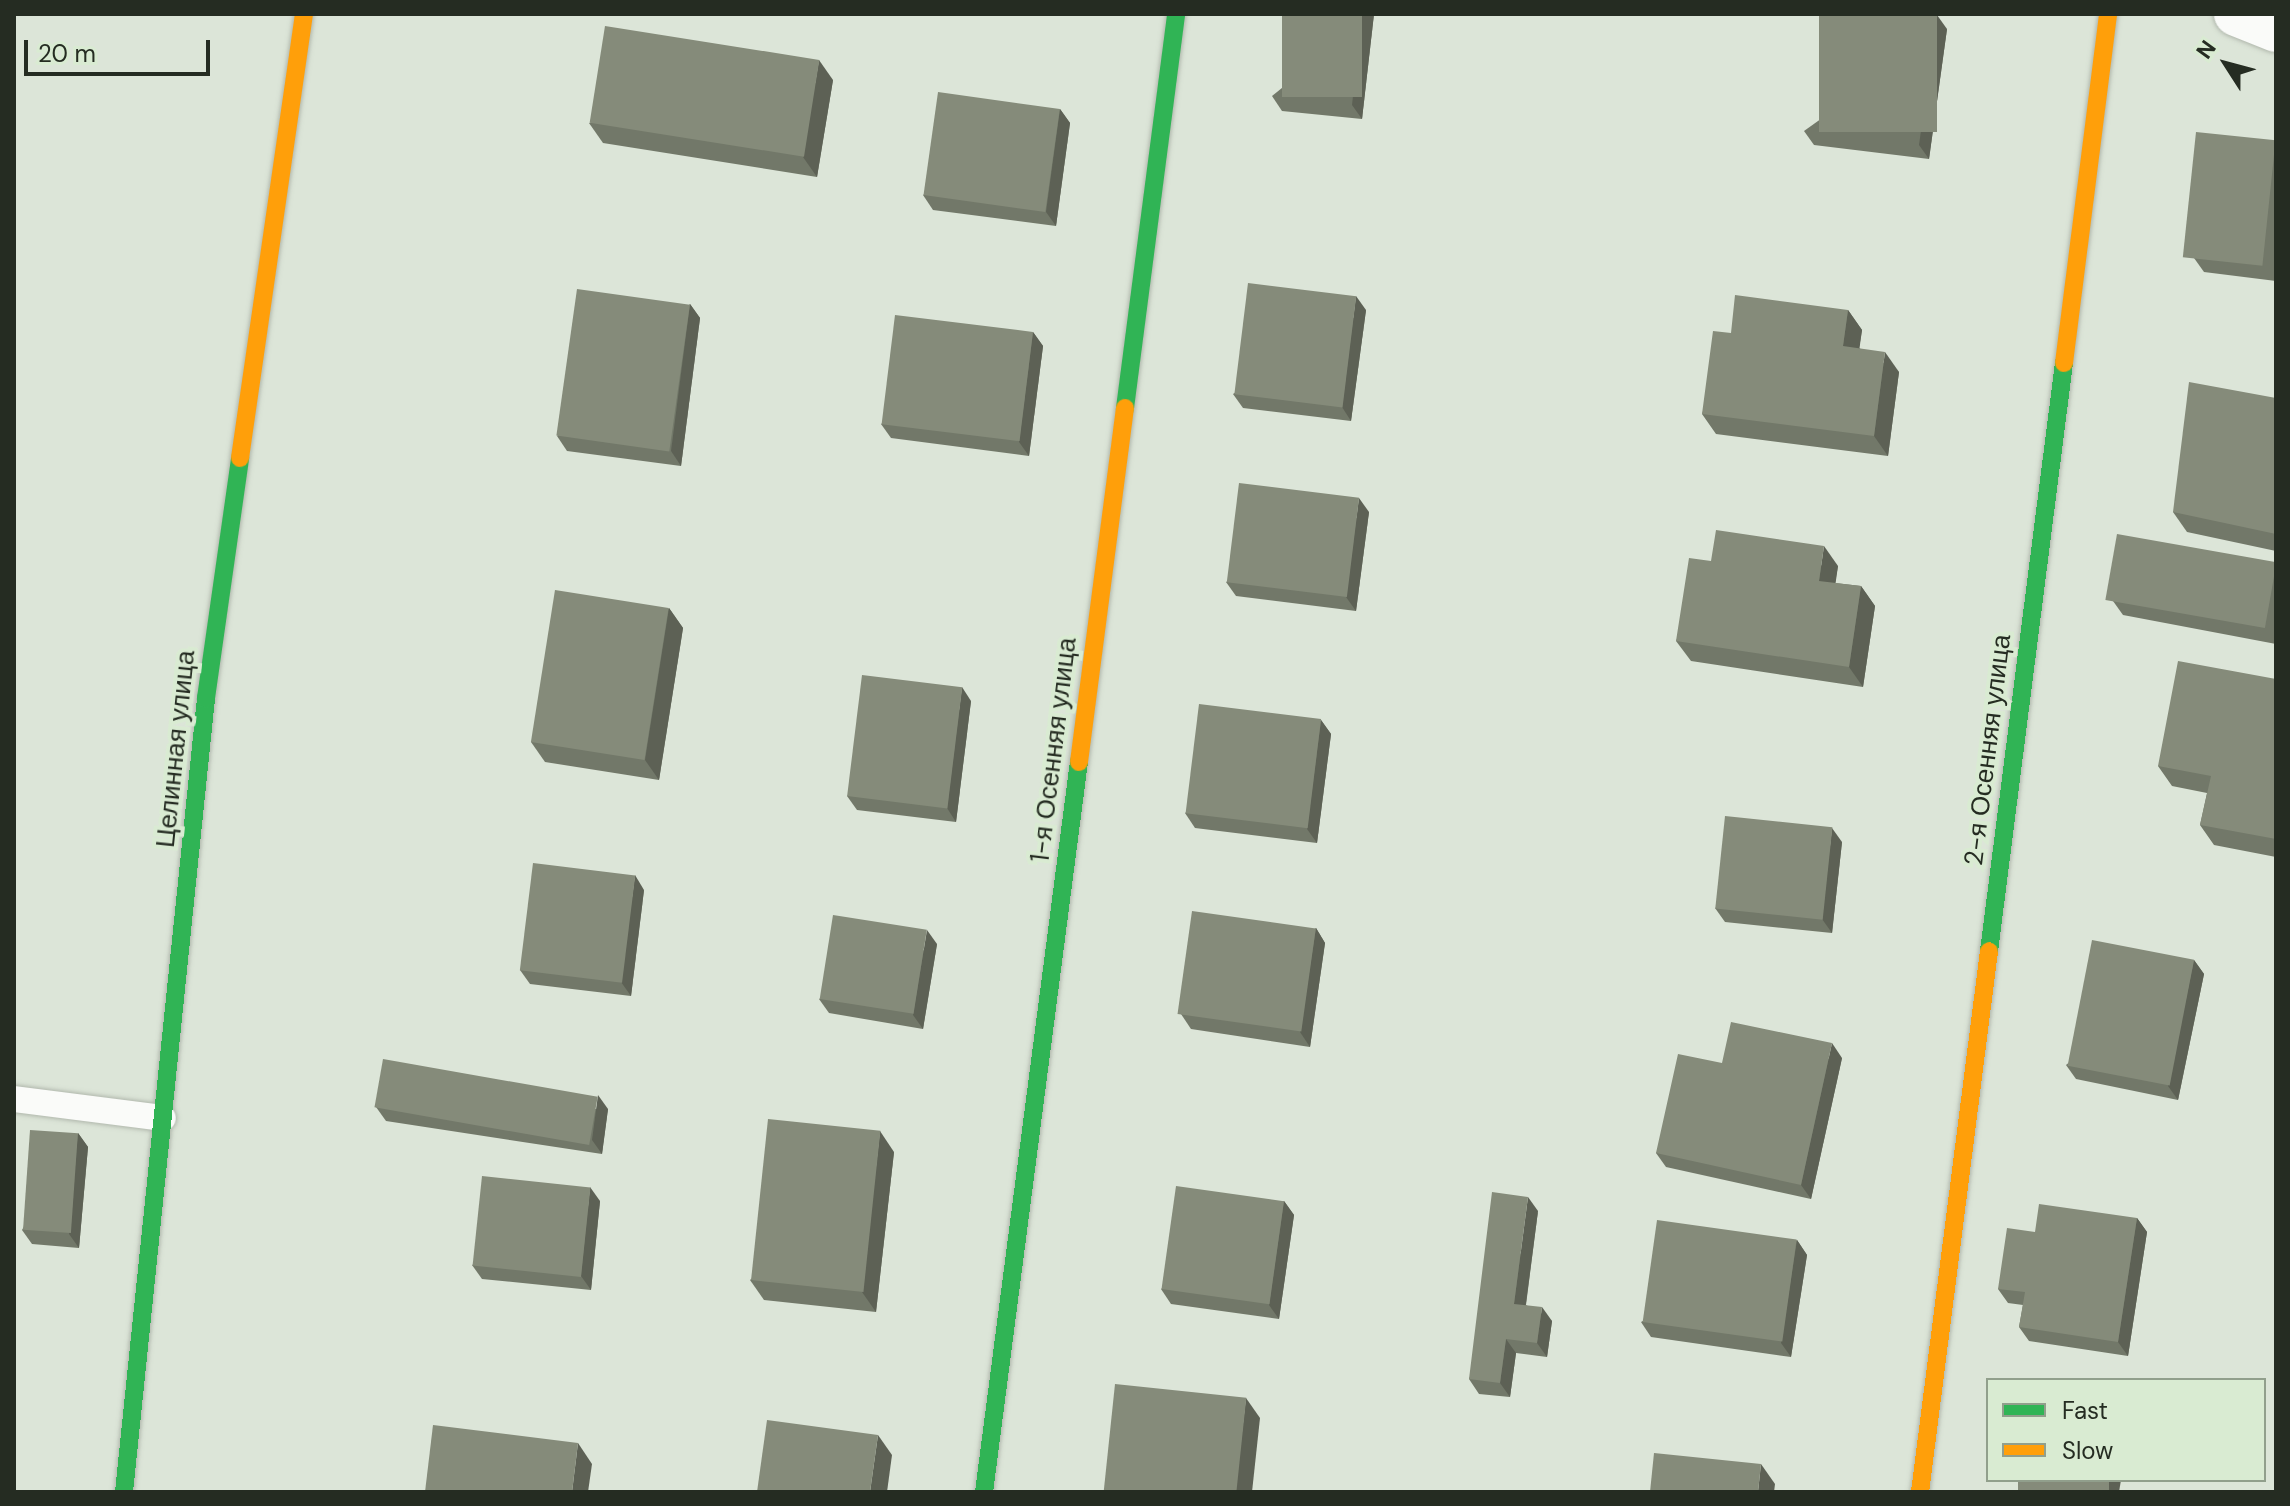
<!DOCTYPE html>
<html>
<head>
<meta charset="utf-8">
<style>
  body { margin:0 }
  #map { position:relative; width:2290px; height:1506px; overflow:hidden; background:#dce5d8; font-family:"DM Sans",sans-serif }
  div>[style] { position:absolute }
  .roads { filter:drop-shadow(0 0 2px #b1b8ad) drop-shadow(0 0 2px #b1b8ad) }
  .lane>* { height:26px; margin:-13px; padding:0 13px; transform-origin:13px; border-radius:13px; background:#fafbf9 }
  .street>* { height:44px; margin:-22px; padding:0 22px; transform-origin:22px; border-radius:22px; background:#fafbf9 }
  .fast>* { height:18px; margin:-9px; padding:0 9px; transform-origin:9px; border-radius:9px; background:#30b455 }
  .slow>* { height:18px; margin:-9px; padding:0 9px; transform-origin:9px; border-radius:9px; background:#ff9f0a }
  .wall>* { inset:0; background:#727869 }
  .shaded-wall>* { inset:0; background:#5d6155 }
  .building>* { inset:0; background:#858b7a; transform-origin:0 0 }
  span { translate:-50% -50%; white-space:nowrap; text-align:center; line-height:1.15; -webkit-text-stroke:8px #d9ebd2; paint-order:stroke }
  .street-label { font-size:26px; color:#252c22 }
  .frame { position:absolute; inset:0; border:16px solid #252c22; pointer-events:none }
  .legend { position:absolute; left:1986px; top:1378px; width:280px; height:104px; box-sizing:border-box; background:#d9ebd2; border:2px solid #919f8c; margin:0; padding:10px 14px; list-style:none; font-size:24px; color:#252c22 }
  .legend li { display:flex; align-items:center; gap:16px; height:40px }
  .legend b { width:40px; border:2px solid #919f8c }
  .north { position:absolute; left:2186px; top:24px; width:80px; height:80px; -webkit-text-stroke:6px #d9ebd2; paint-order:stroke; rotate:306deg; font-size:22px; font-weight:700; line-height:32px; text-align:center; color:#252c22 }
  .north::after { content:''; display:block; margin:auto; width:28px; height:36px; background:#252c22; clip-path:polygon(50% 0,100% 100%,50% 72%,0 100%) }
  .scale { position:absolute; left:24px; top:40px; width:186px; height:36px; box-sizing:border-box; border:4px solid #252c22; border-top:0; padding-left:10px; font-size:24px; line-height:28px; white-space:nowrap; color:#252c22; -webkit-text-stroke:6px #d9ebd2; paint-order:stroke }
</style>
</head>
<body>
<div id="map">
  <div class="roads">
    <div class="lane">
      <div style="left:14px;top:1099px;width:150px;rotate:7.3deg"></div>
    </div>
    <div class="street">
      <div style="left:2236px;top:14px;width:43px;rotate:21.8deg"></div>
    </div>
    <div class="fast">
      <div style="left:1125px;top:408px;width:397px;rotate:-82.6deg"></div>
      <div style="left:1989px;top:951px;width:593px;rotate:-82.73deg"></div>
      <div style="left:124px;top:1492px;width:798px;rotate:-84.1deg"></div>
      <div style="left:206px;top:698px;width:242px;rotate:-81.9deg"></div>
      <div style="left:984px;top:1492px;width:736px;rotate:-82.59deg"></div>
    </div>
    <div class="slow">
      <div style="left:2064px;top:363px;width:352px;rotate:-82.8deg"></div>
      <div style="left:240px;top:458px;width:449px;rotate:-81.8deg"></div>
      <div style="left:1079px;top:762px;width:357px;rotate:-82.6deg"></div>
      <div style="left:1920px;top:1492px;width:545px;rotate:-82.73deg"></div>
    </div>
  </div>
  <div class="wall">
    <div style="clip-path:polygon(1374px 14px,1362px 119px,1282px 111px,1272px 96px)"></div>
    <div style="clip-path:polygon(1947px 29px,1929px 159px,1814px 145px,1804px 131px)"></div>
    <div style="clip-path:polygon(833px 80px,817px 177px,603px 143px,589px 123px)"></div>
    <div style="clip-path:polygon(1060px 109px,1070px 123px,1056px 226px,933px 210px,923px 195px)"></div>
    <div style="clip-path:polygon(2276px 140px,2276px 281px,2204px 272px,2194px 258px)"></div>
    <div style="clip-path:polygon(690px 304px,700px 318px,681px 466px,567px 451px,557px 436px)"></div>
    <div style="clip-path:polygon(1366px 310px,1351px 421px,1243px 408px,1233px 394px)"></div>
    <div style="clip-path:polygon(1848px 310px,1862px 330px,1859px 348px,1899px 372px,1888px 456px,1716px 434px,1702px 414px,1731px 333px)"></div>
    <div style="clip-path:polygon(1033px 332px,1043px 346px,1029px 456px,891px 438px,881px 424px)"></div>
    <div style="clip-path:polygon(2276px 398px,2276px 551px,2187px 532px,2173px 512px)"></div>
    <div style="clip-path:polygon(1369px 512px,1356px 611px,1236px 596px,1226px 582px)"></div>
    <div style="clip-path:polygon(1711px 561px,1838px 566px,1835px 583px,1861px 586px,1875px 606px,1863px 687px,1691px 661px,1676px 641px)"></div>
    <div style="clip-path:polygon(2276px 563px,2276px 644px,2123px 615px,2113px 601px)"></div>
    <div style="clip-path:polygon(669px 608px,683px 628px,659px 780px,545px 762px,531px 742px)"></div>
    <div style="clip-path:polygon(2276px 679px,2276px 857px,2214px 845px,2200px 825px,2207px 793px,2172px 786px,2158px 766px)"></div>
    <div style="clip-path:polygon(971px 701px,956px 822px,857px 810px,847px 796px)"></div>
    <div style="clip-path:polygon(1321px 720px,1331px 734px,1317px 843px,1195px 828px,1185px 813px)"></div>
    <div style="clip-path:polygon(1842px 842px,1832px 933px,1725px 922px,1715px 908px)"></div>
    <div style="clip-path:polygon(644px 890px,631px 996px,530px 984px,520px 970px)"></div>
    <div style="clip-path:polygon(1316px 928px,1325px 943px,1310px 1047px,1191px 1029px,1181px 1014px)"></div>
    <div style="clip-path:polygon(937px 944px,923px 1029px,829px 1013px,819px 999px)"></div>
    <div style="clip-path:polygon(2194px 960px,2204px 974px,2178px 1100px,2076px 1079px,2066px 1065px)"></div>
    <div style="clip-path:polygon(1842px 1058px,1811px 1199px,1666px 1167px,1656px 1153px,1722px 1063px)"></div>
    <div style="clip-path:polygon(376px 1107px,608px 1109px,602px 1154px,386px 1121px)"></div>
    <div style="clip-path:polygon(78px 1133px,88px 1147px,79px 1248px,32px 1244px,22px 1230px)"></div>
    <div style="clip-path:polygon(894px 1152px,876px 1312px,764px 1300px,750px 1280px)"></div>
    <div style="clip-path:polygon(600px 1201px,591px 1290px,482px 1279px,472px 1265px)"></div>
    <div style="clip-path:polygon(1284px 1201px,1294px 1215px,1279px 1319px,1171px 1304px,1161px 1289px)"></div>
    <div style="clip-path:polygon(1538px 1211px,1526px 1305px,1552px 1321px,1547px 1357px,1516px 1353px,1510px 1397px,1479px 1394px,1469px 1379px)"></div>
    <div style="clip-path:polygon(2137px 1218px,2147px 1232px,2128px 1356px,2029px 1341px,2019px 1327px,2023px 1305px,2008px 1303px,1998px 1289px,2035px 1232px)"></div>
    <div style="clip-path:polygon(1797px 1240px,1807px 1255px,1791px 1357px,1651px 1337px,1641px 1322px)"></div>
  </div>
  <div class="shaded-wall">
    <div style="clip-path:polygon(1362px 14px,1374px 14px,1362px 119px,1352px 105px)"></div>
    <div style="clip-path:polygon(1937px 15px,1947px 29px,1929px 159px,1919px 145px)"></div>
    <div style="clip-path:polygon(819px 60px,833px 80px,817px 177px,803px 157px)"></div>
    <div style="clip-path:polygon(1060px 109px,1070px 123px,1056px 226px,1046px 212px)"></div>
    <div style="clip-path:polygon(1356px 296px,1366px 310px,1351px 421px,1342px 407px)"></div>
    <div style="clip-path:polygon(690px 304px,700px 318px,681px 466px,671px 451px)"></div>
    <div style="clip-path:polygon(1848px 310px,1862px 330px,1857px 366px,1843px 346px)"></div>
    <div style="clip-path:polygon(1033px 332px,1043px 346px,1029px 456px,1019px 442px)"></div>
    <div style="clip-path:polygon(1885px 352px,1899px 372px,1888px 456px,1874px 436px)"></div>
    <div style="clip-path:polygon(1359px 498px,1369px 512px,1356px 611px,1346px 597px)"></div>
    <div style="clip-path:polygon(1824px 546px,1838px 566px,1833px 601px,1819px 581px)"></div>
    <div style="clip-path:polygon(1861px 586px,1875px 606px,1863px 687px,1849px 667px)"></div>
    <div style="clip-path:polygon(669px 608px,683px 628px,659px 780px,645px 760px)"></div>
    <div style="clip-path:polygon(962px 687px,971px 701px,956px 822px,947px 808px)"></div>
    <div style="clip-path:polygon(1321px 720px,1331px 734px,1317px 843px,1307px 829px)"></div>
    <div style="clip-path:polygon(1832px 828px,1842px 842px,1832px 933px,1822px 919px)"></div>
    <div style="clip-path:polygon(635px 875px,644px 890px,631px 996px,621px 982px)"></div>
    <div style="clip-path:polygon(1316px 928px,1325px 943px,1310px 1047px,1300px 1032px)"></div>
    <div style="clip-path:polygon(927px 930px,937px 944px,923px 1029px,913px 1015px)"></div>
    <div style="clip-path:polygon(2194px 960px,2204px 974px,2178px 1100px,2168px 1086px)"></div>
    <div style="clip-path:polygon(1832px 1043px,1842px 1058px,1811px 1199px,1801px 1185px)"></div>
    <div style="clip-path:polygon(598px 1095px,608px 1109px,602px 1154px,592px 1140px)"></div>
    <div style="clip-path:polygon(880px 1131px,894px 1152px,876px 1312px,862px 1292px)"></div>
    <div style="clip-path:polygon(78px 1133px,88px 1147px,79px 1248px,69px 1234px)"></div>
    <div style="clip-path:polygon(590px 1187px,600px 1201px,591px 1290px,581px 1276px)"></div>
    <div style="clip-path:polygon(1528px 1197px,1538px 1211px,1524px 1318px,1514px 1304px)"></div>
    <div style="clip-path:polygon(1284px 1201px,1294px 1215px,1279px 1319px,1269px 1305px)"></div>
    <div style="clip-path:polygon(2137px 1218px,2147px 1232px,2128px 1356px,2118px 1342px)"></div>
    <div style="clip-path:polygon(1797px 1240px,1807px 1255px,1791px 1357px,1781px 1343px)"></div>
    <div style="clip-path:polygon(1542px 1307px,1552px 1321px,1547px 1357px,1537px 1343px)"></div>
    <div style="clip-path:polygon(1506px 1339px,1516px 1353px,1510px 1397px,1500px 1383px)"></div>
    <div style="clip-path:polygon(1246px 1398px,1260px 1418px,1252px 1492px,1235px 1492px)"></div>
    <div style="clip-path:polygon(878px 1435px,892px 1455px,887px 1492px,870px 1492px)"></div>
    <div style="clip-path:polygon(578px 1443px,592px 1464px,588px 1492px,572px 1492px)"></div>
    <div style="clip-path:polygon(1761px 1464px,1775px 1484px,1774px 1492px,1758px 1492px)"></div>
    <div style="clip-path:polygon(2109px 1480px,2121px 1480px,2119px 1492px,2107px 1492px)"></div>
  </div>
  <div class="building">
    <div style="left:1282px;top:14px;width:80px;height:83px"></div>
    <div style="left:1819px;top:14px;width:118px;height:118px"></div>
    <div style="left:605px;top:26px;width:217px;height:98px;rotate:9deg"></div>
    <div style="left:938px;top:92px;width:123px;height:104px;rotate:8deg"></div>
    <div style="left:2196px;top:132px;width:80px;height:126px;rotate:6deg"></div>
    <div style="left:1248px;top:283px;width:109px;height:112px;rotate:7deg"></div>
    <div style="left:577px;top:289px;width:114px;height:148px;rotate:8deg"></div>
    <div style="clip-path:polygon(1735px 295px,1848px 310px,1843px 346px,1885px 352px,1874px 436px,1702px 414px,1713px 331px,1731px 333px)"></div>
    <div style="left:895px;top:315px;width:139px;height:110px;rotate:7deg"></div>
    <div style="clip-path:polygon(2189px 382px,2276px 398px,2276px 534px,2173px 512px)"></div>
    <div style="left:1239px;top:483px;width:121px;height:100px;rotate:7deg"></div>
    <div style="clip-path:polygon(1716px 530px,1824px 546px,1819px 581px,1861px 586px,1849px 667px,1676px 641px,1689px 558px,1711px 561px)"></div>
    <div style="left:2117px;top:534px;width:162px;height:67px;rotate:10deg"></div>
    <div style="left:555px;top:590px;width:115px;height:154px;rotate:9deg"></div>
    <div style="clip-path:polygon(2178px 661px,2276px 679px,2276px 839px,2200px 825px,2211px 776px,2158px 766px)"></div>
    <div style="left:862px;top:675px;width:101px;height:122px;rotate:7deg"></div>
    <div style="left:1199px;top:704px;width:123px;height:110px;rotate:7deg"></div>
    <div style="left:1725px;top:816px;width:108px;height:93px;rotate:6deg"></div>
    <div style="left:533px;top:863px;width:103px;height:108px;rotate:7deg"></div>
    <div style="left:1192px;top:911px;width:125px;height:104px;rotate:8deg"></div>
    <div style="left:833px;top:915px;width:95px;height:85px;rotate:9deg"></div>
    <div style="left:2092px;top:940px;width:104px;height:128px;rotate:11deg"></div>
    <div style="clip-path:polygon(1731px 1022px,1832px 1043px,1801px 1185px,1656px 1153px,1678px 1054px,1722px 1063px)"></div>
    <div style="left:383px;top:1059px;width:218px;height:49px;rotate:10deg"></div>
    <div style="left:768px;top:1119px;width:113px;height:162px;rotate:6deg"></div>
    <div style="left:30px;top:1130px;width:48px;height:100px;rotate:4deg"></div>
    <div style="left:482px;top:1176px;width:109px;height:90px;rotate:6deg"></div>
    <div style="left:1176px;top:1186px;width:109px;height:104px;rotate:8deg"></div>
    <div style="clip-path:polygon(1492px 1192px,1528px 1197px,1514px 1304px,1542px 1307px,1537px 1343px,1506px 1339px,1500px 1383px,1469px 1379px)"></div>
    <div style="clip-path:polygon(2039px 1204px,2137px 1218px,2118px 1342px,2019px 1327px,2025px 1292px,1998px 1289px,2007px 1228px,2035px 1232px)"></div>
    <div style="left:1657px;top:1220px;width:141px;height:103px;rotate:8deg"></div>
    <div style="left:1115px;top:1384px;width:132px;height:109px;rotate:6deg"></div>
    <div style="clip-path:polygon(767px 1420px,878px 1435px,870px 1492px,757px 1492px)"></div>
    <div style="clip-path:polygon(433px 1425px,578px 1443px,572px 1492px,425px 1492px)"></div>
    <div style="clip-path:polygon(1654px 1453px,1761px 1464px,1758px 1492px,1650px 1492px)"></div>
    <div style="left:2018px;top:1480px;width:91px;height:12px"></div>
  </div>
  <div class="street-label">
    <span style="left:176px;top:749px;rotate:-84deg">Целинная улица</span>
    <span style="left:1054px;top:750px;rotate:-83deg">1-я Осенняя улица</span>
    <span style="left:1988px;top:750px;rotate:-83deg">2-я Осенняя улица</span>
  </div>
  <div class="frame"></div>
  <ul class="legend">
  <li><b style="height:10px;background:#30b455"></b>Fast</li>
  <li><b style="height:10px;background:#ff9f0a"></b>Slow</li>
  </ul>
  <div class="north">N</div>
  <div class="scale">20 m</div>
</div>
</body>
</html>
